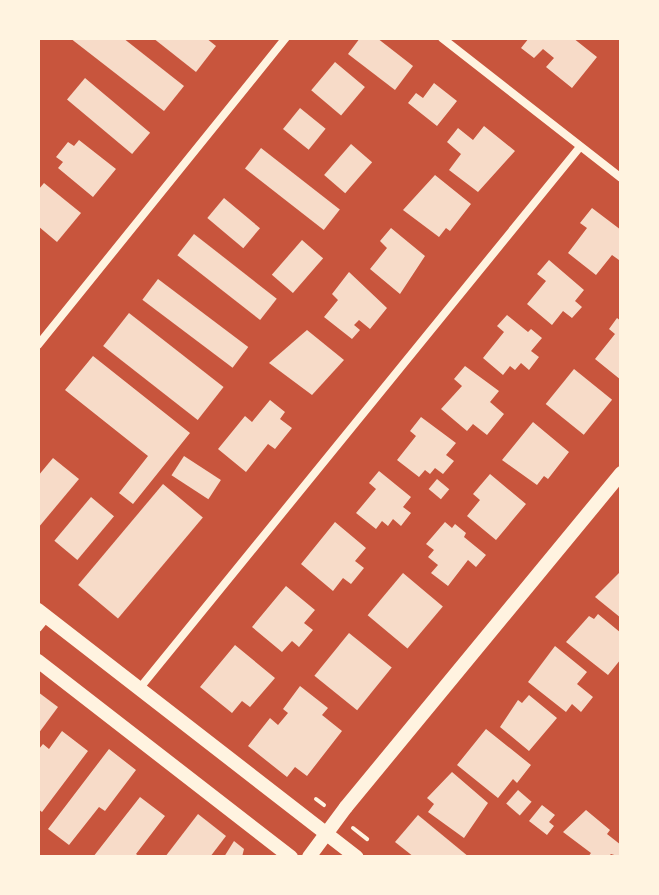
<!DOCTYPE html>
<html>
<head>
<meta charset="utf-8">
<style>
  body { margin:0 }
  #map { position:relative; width:659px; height:895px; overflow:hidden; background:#c8553d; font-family:Lora,serif }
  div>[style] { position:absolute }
  .building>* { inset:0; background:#f7dbc8; transform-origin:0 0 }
  .path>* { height:4px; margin:-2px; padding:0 2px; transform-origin:2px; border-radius:2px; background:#fff3e0 }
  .minor>* { height:8px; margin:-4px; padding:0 4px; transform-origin:4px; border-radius:4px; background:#fff3e0 }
  .tertiary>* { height:14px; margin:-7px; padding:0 7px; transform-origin:7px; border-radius:7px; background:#fff3e0 }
  .secondary>* { height:14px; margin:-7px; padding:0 7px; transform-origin:7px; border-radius:7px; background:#fff3e0 }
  span { translate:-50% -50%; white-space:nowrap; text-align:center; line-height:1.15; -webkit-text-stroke:7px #fff3e0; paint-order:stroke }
  .frame { position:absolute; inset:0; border:40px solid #fff3e0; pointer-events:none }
</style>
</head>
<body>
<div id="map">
  <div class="building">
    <div style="clip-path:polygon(70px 38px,123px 38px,184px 86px,164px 111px)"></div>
    <div style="clip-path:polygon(153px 38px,206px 38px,216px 46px,196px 72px)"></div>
    <div style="clip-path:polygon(360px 38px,377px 38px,413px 66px,395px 90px,348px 54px)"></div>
    <div style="clip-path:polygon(529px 38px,573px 38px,597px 57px,572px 88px,546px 67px,554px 58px,543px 49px,534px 58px,521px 48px)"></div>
    <div style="left:335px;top:62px;width:39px;height:37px;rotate:40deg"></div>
    <div style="left:85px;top:78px;width:85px;height:28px;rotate:40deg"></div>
    <div style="clip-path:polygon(434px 83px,457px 101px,437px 126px,408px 103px,416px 93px,423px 98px)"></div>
    <div style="left:300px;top:108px;width:33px;height:27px;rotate:39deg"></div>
    <div style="clip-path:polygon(484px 126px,515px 151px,478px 192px,449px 170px,461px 154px,447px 142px,458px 128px,473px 140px)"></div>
    <div style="clip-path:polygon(79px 140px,116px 169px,93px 197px,58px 168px,63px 162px,56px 157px,68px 142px,74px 146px)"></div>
    <div style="left:351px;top:144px;width:28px;height:41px;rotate:41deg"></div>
    <div style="left:261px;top:148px;width:100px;height:26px;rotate:38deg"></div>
    <div style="clip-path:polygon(435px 175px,471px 204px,450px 231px,446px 228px,439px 237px,403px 210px)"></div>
    <div style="clip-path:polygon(44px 183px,81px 213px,57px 242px,38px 226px,38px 190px)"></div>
    <div style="left:224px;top:198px;width:47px;height:26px;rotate:40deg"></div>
    <div style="clip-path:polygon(592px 208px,621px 230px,621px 256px,619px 260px,612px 255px,596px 275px,568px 253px,587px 228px,580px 223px)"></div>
    <div style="clip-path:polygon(391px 228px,425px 256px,400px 294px,370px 269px,387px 248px,380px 241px)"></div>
    <div style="left:194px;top:234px;width:105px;height:27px;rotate:38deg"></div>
    <div style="left:302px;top:240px;width:28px;height:46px;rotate:41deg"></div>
    <div style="clip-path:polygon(549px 260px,584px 290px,575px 301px,582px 307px,572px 318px,563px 311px,552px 325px,527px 304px,546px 281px,537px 274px)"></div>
    <div style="clip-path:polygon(349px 272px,387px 308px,370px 329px,359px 320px,354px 325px,360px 330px,352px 339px,324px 317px,338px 300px,332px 294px)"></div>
    <div style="left:158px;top:279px;width:113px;height:26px;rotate:37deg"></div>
    <div style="left:129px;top:313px;width:120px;height:42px;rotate:38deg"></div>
    <div style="clip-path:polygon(507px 315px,528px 332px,531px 329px,542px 338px,531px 351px,539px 357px,529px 370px,521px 363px,515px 370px,510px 366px,503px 375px,483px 358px,504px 332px,497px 326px)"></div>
    <div style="clip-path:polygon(617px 318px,621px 321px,621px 380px,595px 359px,615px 334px,609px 329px)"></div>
    <div style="clip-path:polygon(307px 330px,344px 360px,312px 395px,269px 363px)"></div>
    <div style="clip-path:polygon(93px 356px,190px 433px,133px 504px,119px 493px,148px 456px,65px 390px)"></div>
    <div style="clip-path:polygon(465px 366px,499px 391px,490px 402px,504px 414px,487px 435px,473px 424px,467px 431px,441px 409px,462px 386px,454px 379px)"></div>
    <div style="left:574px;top:369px;width:49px;height:45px;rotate:39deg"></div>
    <div style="clip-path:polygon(270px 400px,285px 412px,280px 419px,292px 428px,275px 449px,268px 444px,246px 472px,218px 449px,245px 416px,252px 422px)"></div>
    <div style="clip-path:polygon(421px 417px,456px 443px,446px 455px,454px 461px,443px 474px,435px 468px,430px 474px,425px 470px,419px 477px,397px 460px,416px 436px,410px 431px)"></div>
    <div style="clip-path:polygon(533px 422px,569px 452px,548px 479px,544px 476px,537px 485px,502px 460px)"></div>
    <div style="left:184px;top:456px;width:44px;height:23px;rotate:33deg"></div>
    <div style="clip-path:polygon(53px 458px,79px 479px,38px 528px,38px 476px)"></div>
    <div style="clip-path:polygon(379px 471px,411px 497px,403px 507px,411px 513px,401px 526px,393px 519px,388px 526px,382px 521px,376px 529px,356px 513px,376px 489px,369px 483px)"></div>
    <div style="clip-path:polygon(490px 474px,526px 504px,496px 540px,467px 516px,480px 500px,473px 494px)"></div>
    <div style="left:437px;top:479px;width:16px;height:13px;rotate:40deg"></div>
    <div style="left:163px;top:484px;width:52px;height:132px;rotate:40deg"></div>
    <div style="left:91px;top:497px;width:30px;height:57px;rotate:40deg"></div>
    <div style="clip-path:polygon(335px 522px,366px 548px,355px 561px,364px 568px,351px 584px,343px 578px,333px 591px,301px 564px)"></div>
    <div style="clip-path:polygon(445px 522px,452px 528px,455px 524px,466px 533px,464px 537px,486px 555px,476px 567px,468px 560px,448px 586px,431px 573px,438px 565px,428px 557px,434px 550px,426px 544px)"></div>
    <div style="clip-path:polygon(621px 571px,621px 618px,595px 597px)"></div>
    <div style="left:403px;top:573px;width:52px;height:55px;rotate:40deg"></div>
    <div style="clip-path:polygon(286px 586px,315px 610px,304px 623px,313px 630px,299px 647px,292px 641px,282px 652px,252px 627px)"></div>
    <div style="clip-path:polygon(598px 614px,621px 633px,621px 659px,608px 675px,566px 642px,589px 616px,594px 619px)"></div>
    <div style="left:349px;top:633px;width:55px;height:55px;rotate:39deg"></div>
    <div style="clip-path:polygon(235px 645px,275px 678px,250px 707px,242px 701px,232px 713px,200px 687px)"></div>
    <div style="clip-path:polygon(555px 646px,587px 672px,577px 684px,593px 697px,581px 712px,572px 704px,566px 712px,528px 682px)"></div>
    <div style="clip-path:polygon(300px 686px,328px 708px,322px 715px,342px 731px,307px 776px,295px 767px,287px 777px,248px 746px,270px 718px,278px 725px,288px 713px,283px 709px)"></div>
    <div style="clip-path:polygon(38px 692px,58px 707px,38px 734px)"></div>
    <div style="clip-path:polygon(529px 695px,557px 718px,529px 751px,500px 727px,518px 700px,522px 703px)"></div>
    <div style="clip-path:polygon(486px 729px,531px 765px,517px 783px,513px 779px,498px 798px,457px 765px)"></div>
    <div style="clip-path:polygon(62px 731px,88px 751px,42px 812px,38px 809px,38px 750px,43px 744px,49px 749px)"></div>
    <div style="clip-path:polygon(109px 749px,136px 770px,105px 811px,99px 807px,69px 845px,48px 829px)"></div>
    <div style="clip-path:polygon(452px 772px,488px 803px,464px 838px,428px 812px,434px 804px,427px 798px)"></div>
    <div style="left:518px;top:790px;width:18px;height:18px;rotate:41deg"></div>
    <div style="clip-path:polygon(140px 797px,165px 816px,136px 854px,140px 857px,93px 857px)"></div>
    <div style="clip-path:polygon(542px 805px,555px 815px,549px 822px,554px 826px,547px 835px,529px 821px)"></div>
    <div style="clip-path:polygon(586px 810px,610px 830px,607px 834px,621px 845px,621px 857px,611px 854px,608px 857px,588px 857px,591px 853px,563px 832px)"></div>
    <div style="clip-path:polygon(198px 814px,226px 836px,210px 857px,165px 857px)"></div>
    <div style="clip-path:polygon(418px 815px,469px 857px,414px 857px,395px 842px)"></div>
    <div style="clip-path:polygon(234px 841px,244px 849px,242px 857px,224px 857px)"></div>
  </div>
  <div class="path">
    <div style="left:316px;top:799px;width:10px;rotate:37deg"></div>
    <div style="left:353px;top:828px;width:18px;rotate:38deg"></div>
  </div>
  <div class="minor">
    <div style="left:442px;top:38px;width:227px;rotate:38deg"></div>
    <div style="left:38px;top:345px;width:395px;rotate:-51.1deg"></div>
    <div style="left:38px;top:628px;width:14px;rotate:-51deg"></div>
    <div style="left:139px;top:689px;width:699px;rotate:-50.87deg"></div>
  </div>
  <div class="tertiary">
    <div style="left:309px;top:857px;width:62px;rotate:-53.5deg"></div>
    <div style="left:346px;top:807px;width:433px;rotate:-50.5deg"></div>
  </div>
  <div class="secondary">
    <div style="left:38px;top:610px;width:403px;rotate:37.8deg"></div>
    <div style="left:38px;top:661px;width:320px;rotate:37.8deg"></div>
  </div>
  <div class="frame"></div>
</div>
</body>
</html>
